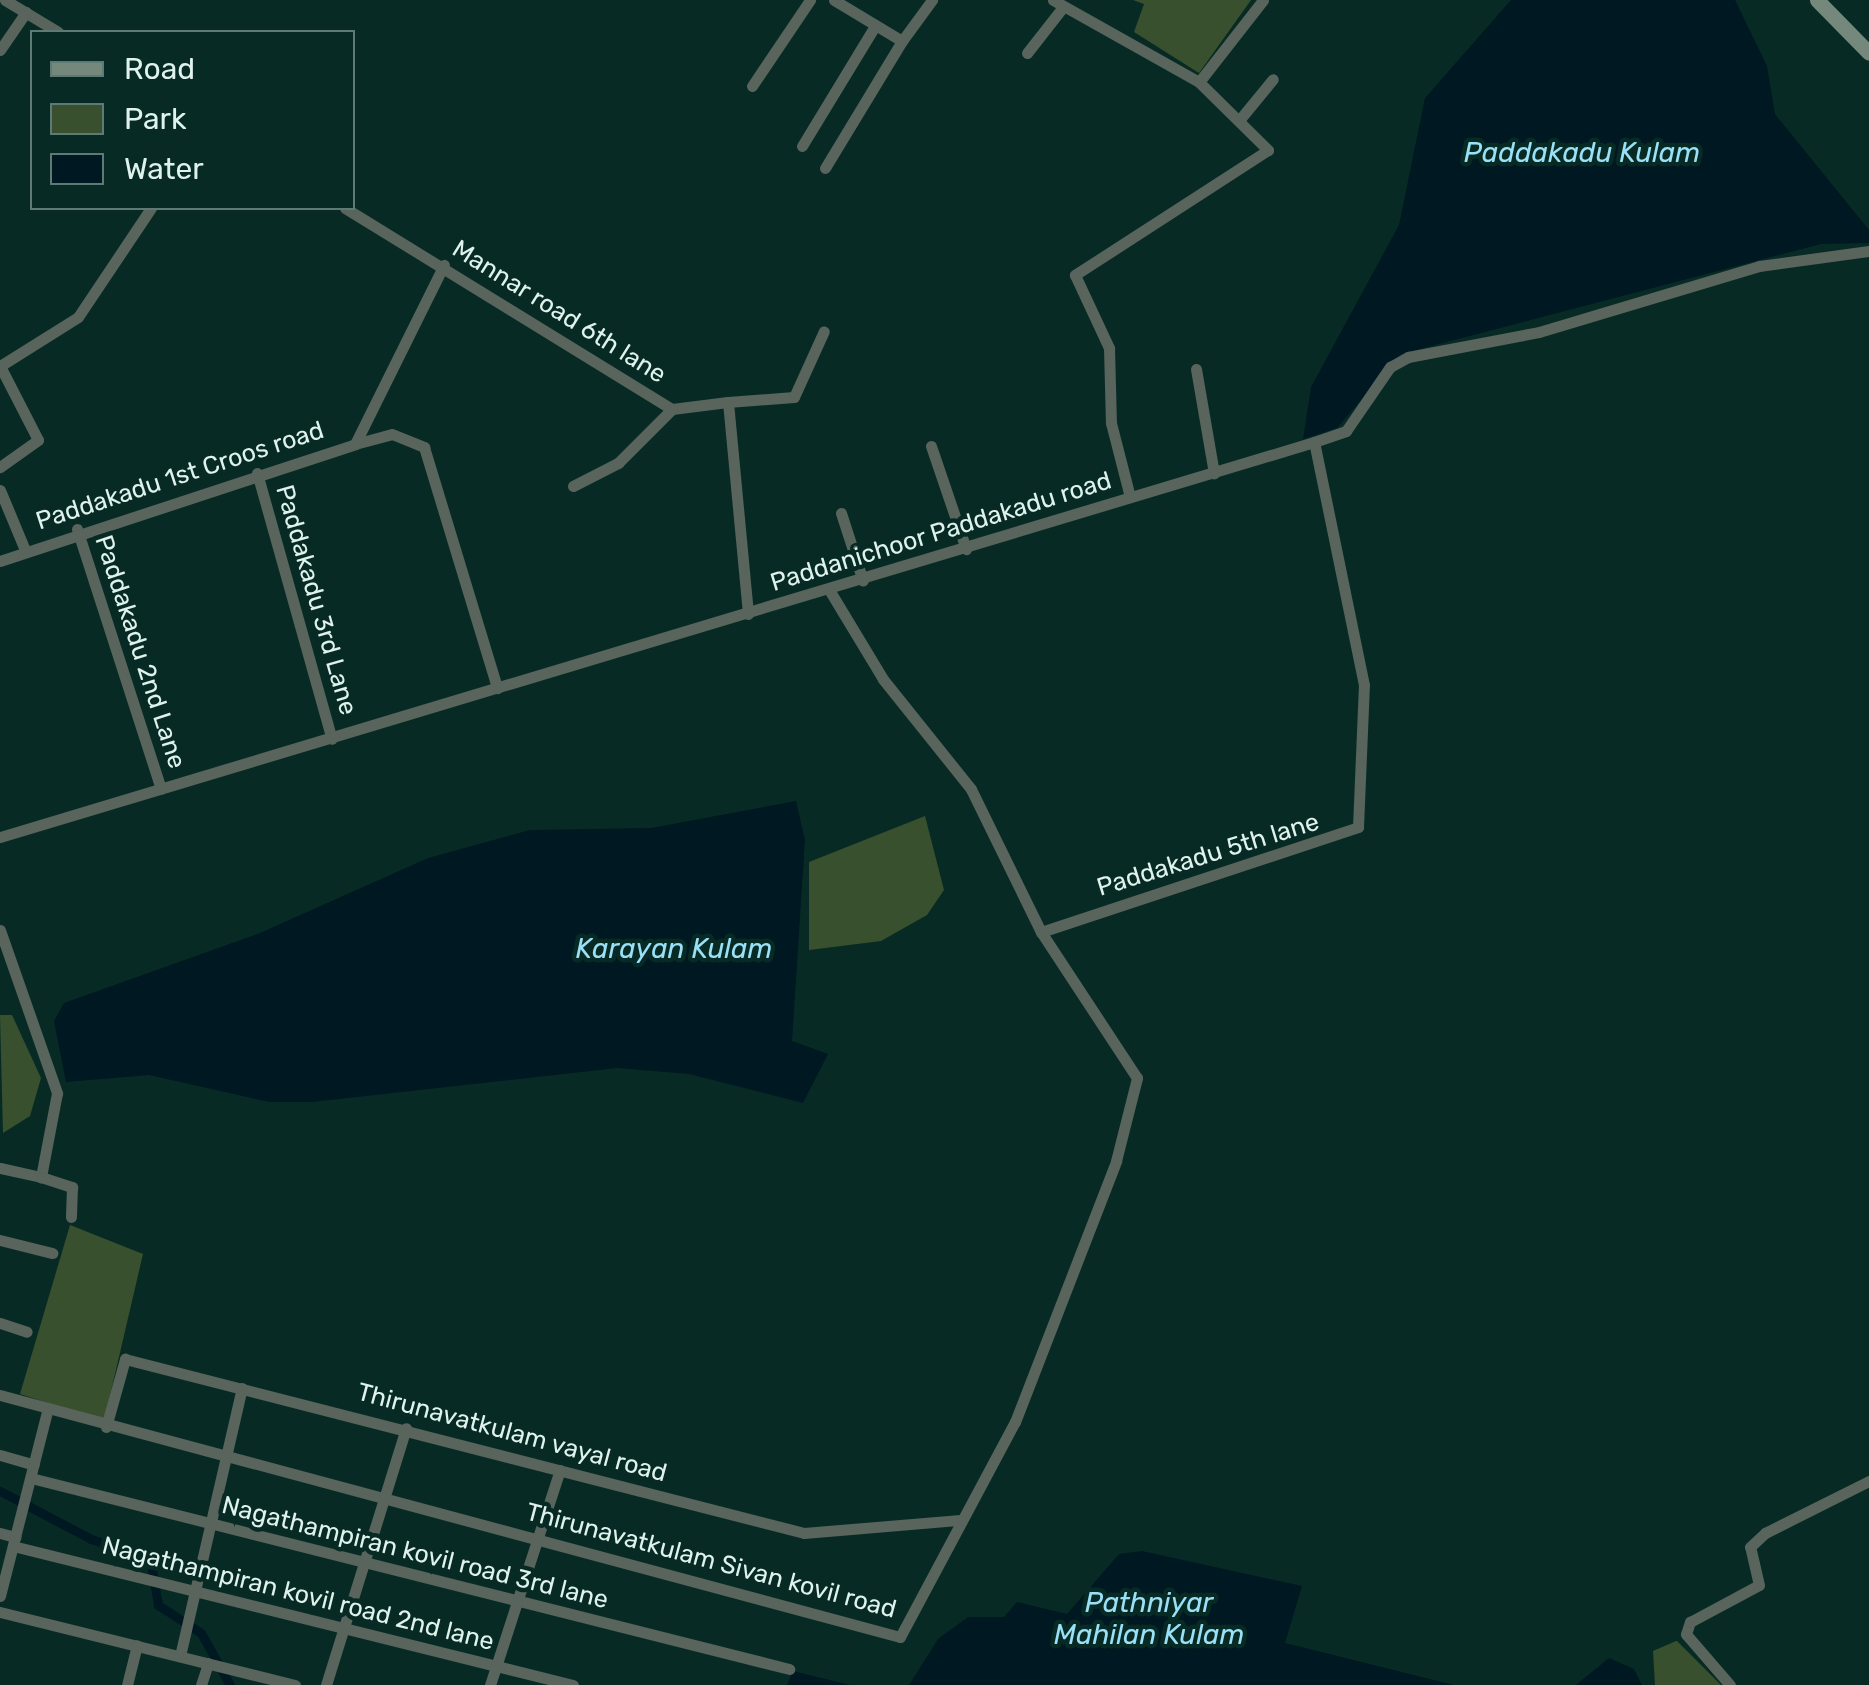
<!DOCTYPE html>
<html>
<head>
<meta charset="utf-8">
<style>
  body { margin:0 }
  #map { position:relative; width:1869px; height:1685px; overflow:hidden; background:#072b24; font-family:Rubik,sans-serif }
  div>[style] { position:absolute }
  .green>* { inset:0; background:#39502e }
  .water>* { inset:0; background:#001821 }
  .canal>* { height:9px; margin:-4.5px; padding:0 4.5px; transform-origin:4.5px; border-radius:4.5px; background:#001821 }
  .street>* { height:11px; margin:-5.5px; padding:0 5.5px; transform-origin:5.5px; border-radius:5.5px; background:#58645c }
  .secondary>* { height:15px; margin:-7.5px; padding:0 7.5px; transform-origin:7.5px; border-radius:7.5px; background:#75887c }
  span { translate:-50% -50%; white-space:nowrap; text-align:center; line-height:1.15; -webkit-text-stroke:9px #072b24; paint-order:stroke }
  .street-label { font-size:25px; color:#dff2ed }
  .water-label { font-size:28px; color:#9ae0f7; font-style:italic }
  .legend { position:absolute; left:30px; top:30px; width:325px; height:180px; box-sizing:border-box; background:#072b24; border:2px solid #5d7b74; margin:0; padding:12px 18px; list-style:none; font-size:30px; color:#dff2ed }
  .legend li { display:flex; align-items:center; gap:20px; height:50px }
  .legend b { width:50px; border:2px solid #5d7b74 }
</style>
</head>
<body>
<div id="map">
  <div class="green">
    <div style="clip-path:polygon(1133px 0,1251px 0,1199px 73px,1134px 32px,1144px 4px)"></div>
    <div style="clip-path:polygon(925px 816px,944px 890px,927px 915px,881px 941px,809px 950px,809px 862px)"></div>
    <div style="clip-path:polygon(0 1015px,12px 1015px,41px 1078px,30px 1116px,3px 1133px)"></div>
    <div style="clip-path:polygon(70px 1225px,143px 1254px,104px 1421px,20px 1394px)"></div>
    <div style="clip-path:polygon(1676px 1641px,1677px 1641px,1721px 1685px,1655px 1685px,1653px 1651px)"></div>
  </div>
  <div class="water">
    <div style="clip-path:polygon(1511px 0,1735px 0,1767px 66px,1775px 114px,1869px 230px,1869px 243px,1821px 244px,1401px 354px,1337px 428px,1303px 439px,1311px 387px,1399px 225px,1425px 98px)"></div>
    <div style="clip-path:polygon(796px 801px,805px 840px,792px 1041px,828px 1054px,803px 1103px,689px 1074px,617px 1068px,312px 1102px,269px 1102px,149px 1075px,66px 1082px,54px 1021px,64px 1003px,260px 933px,428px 858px,530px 830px,651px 828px)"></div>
    <div style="clip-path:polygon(1142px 1551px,1302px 1586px,1285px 1643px,1454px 1685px,909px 1685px,938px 1639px,968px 1617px,1004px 1617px,1017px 1602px,1067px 1614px,1119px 1554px)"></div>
    <div style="clip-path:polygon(1609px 1658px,1634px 1669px,1642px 1685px,1576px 1685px)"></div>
    <div style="clip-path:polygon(793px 1671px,850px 1685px,787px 1685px)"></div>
  </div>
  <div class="canal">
    <div style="left:0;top:1491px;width:103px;rotate:27.8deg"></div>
    <div style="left:91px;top:1539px;width:62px;rotate:17.9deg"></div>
    <div style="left:150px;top:1558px;width:48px;rotate:80.3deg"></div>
    <div style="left:158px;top:1605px;width:51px;rotate:33.1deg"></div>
    <div style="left:201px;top:1633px;width:60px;rotate:60.9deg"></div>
  </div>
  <div class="street">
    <div style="left:5px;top:0;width:62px;rotate:31.1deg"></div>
    <div style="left:834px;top:0;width:79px;rotate:31.1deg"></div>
    <div style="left:902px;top:41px;width:51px;rotate:-53.8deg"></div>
    <div style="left:1053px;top:0;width:167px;rotate:29.3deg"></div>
    <div style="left:1199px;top:82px;width:97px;rotate:44.6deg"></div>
    <div style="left:1268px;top:150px;width:230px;rotate:147.1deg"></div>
    <div style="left:1075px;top:275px;width:81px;rotate:65deg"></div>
    <div style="left:1109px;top:348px;width:75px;rotate:88.5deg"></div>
    <div style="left:1111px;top:423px;width:76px;rotate:75.6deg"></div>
    <div style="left:0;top:50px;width:46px;rotate:-55.6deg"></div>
    <div style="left:1027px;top:53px;width:58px;rotate:-52deg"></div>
    <div style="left:1199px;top:82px;width:104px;rotate:-52deg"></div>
    <div style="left:752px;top:86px;width:104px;rotate:-56deg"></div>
    <div style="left:1241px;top:118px;width:50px;rotate:-50.6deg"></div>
    <div style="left:802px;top:146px;width:140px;rotate:-58.7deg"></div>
    <div style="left:825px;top:168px;width:149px;rotate:-58.8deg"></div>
    <div style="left:345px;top:208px;width:384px;rotate:31.6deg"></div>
    <div style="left:672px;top:409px;width:56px;rotate:-7.1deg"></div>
    <div style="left:728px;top:402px;width:213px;rotate:84.6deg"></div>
    <div style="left:0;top:366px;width:92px;rotate:-32.1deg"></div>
    <div style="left:78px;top:317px;width:131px;rotate:-56.2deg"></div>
    <div style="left:0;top:366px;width:83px;rotate:62.8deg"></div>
    <div style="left:38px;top:440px;width:47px;rotate:144.6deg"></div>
    <div style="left:1196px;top:369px;width:106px;rotate:80.2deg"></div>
    <div style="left:728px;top:402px;width:66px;rotate:-4.3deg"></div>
    <div style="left:794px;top:397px;width:72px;rotate:-65.6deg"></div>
    <div style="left:355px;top:444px;width:38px;rotate:-15deg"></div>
    <div style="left:392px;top:434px;width:35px;rotate:22deg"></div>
    <div style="left:424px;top:447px;width:252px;rotate:73.1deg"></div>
    <div style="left:931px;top:446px;width:109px;rotate:71.2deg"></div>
    <div style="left:257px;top:473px;width:276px;rotate:74.3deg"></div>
    <div style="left:573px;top:486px;width:51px;rotate:-27.1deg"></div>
    <div style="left:618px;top:463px;width:76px;rotate:-45deg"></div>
    <div style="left:0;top:490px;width:65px;rotate:67.4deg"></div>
    <div style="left:841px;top:513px;width:71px;rotate:72.1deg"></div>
    <div style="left:77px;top:529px;width:273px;rotate:72.1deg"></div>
    <div style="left:0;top:561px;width:374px;rotate:-18.2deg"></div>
    <div style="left:355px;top:444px;width:200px;rotate:-63.6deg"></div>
    <div style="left:0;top:837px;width:1372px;rotate:-16.73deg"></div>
    <div style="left:1314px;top:442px;width:34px;rotate:-19deg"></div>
    <div style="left:1346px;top:431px;width:78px;rotate:-55.5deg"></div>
    <div style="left:1390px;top:367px;width:21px;rotate:-29deg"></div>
    <div style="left:1408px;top:357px;width:133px;rotate:-10.8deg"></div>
    <div style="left:1539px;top:332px;width:230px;rotate:-16.7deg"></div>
    <div style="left:1759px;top:266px;width:111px;rotate:-7.8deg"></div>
    <div style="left:0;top:930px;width:173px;rotate:70.7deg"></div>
    <div style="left:57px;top:1093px;width:86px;rotate:100.8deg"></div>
    <div style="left:41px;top:1177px;width:42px;rotate:-167.6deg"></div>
    <div style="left:1041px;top:932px;width:334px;rotate:-18.3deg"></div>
    <div style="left:1358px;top:827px;width:142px;rotate:-87.6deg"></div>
    <div style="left:1364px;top:685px;width:248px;rotate:-101.6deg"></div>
    <div style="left:41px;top:1177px;width:33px;rotate:18deg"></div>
    <div style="left:72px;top:1187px;width:30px;rotate:92deg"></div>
    <div style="left:0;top:1240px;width:54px;rotate:14deg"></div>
    <div style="left:0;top:1323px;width:28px;rotate:18deg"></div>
    <div style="left:0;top:1395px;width:932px;rotate:15.05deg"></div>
    <div style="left:900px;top:1637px;width:244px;rotate:-61.9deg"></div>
    <div style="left:1015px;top:1422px;width:280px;rotate:-68.8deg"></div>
    <div style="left:1116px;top:1161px;width:86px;rotate:-75.8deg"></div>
    <div style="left:1137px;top:1078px;width:175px;rotate:-123.3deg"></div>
    <div style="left:1041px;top:932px;width:159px;rotate:-116.1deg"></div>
    <div style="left:971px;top:789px;width:141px;rotate:-128.7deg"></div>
    <div style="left:883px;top:679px;width:103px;rotate:-121.1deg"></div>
    <div style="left:106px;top:1427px;width:71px;rotate:-74.4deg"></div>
    <div style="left:125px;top:1359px;width:701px;rotate:14.37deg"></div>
    <div style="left:804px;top:1533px;width:157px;rotate:-4.8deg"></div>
    <div style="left:0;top:1455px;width:35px;rotate:16deg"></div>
    <div style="left:31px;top:1478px;width:782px;rotate:14.14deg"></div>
    <div style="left:0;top:1533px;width:16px;rotate:15deg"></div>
    <div style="left:13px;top:1546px;width:577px;rotate:13.94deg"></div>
    <div style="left:0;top:1596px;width:190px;rotate:-75.7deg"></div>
    <div style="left:0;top:1612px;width:304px;rotate:13.9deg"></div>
    <div style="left:180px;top:1656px;width:275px;rotate:-77deg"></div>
    <div style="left:127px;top:1685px;width:41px;rotate:-76deg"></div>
    <div style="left:201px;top:1685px;width:23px;rotate:-72deg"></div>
    <div style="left:326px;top:1685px;width:269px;rotate:-72.7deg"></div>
    <div style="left:490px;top:1685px;width:226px;rotate:-72deg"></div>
    <div style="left:1730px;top:1685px;width:67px;rotate:-130.8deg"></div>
    <div style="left:1686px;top:1634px;width:13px;rotate:-72deg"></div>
    <div style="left:1690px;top:1622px;width:78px;rotate:-28.2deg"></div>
    <div style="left:1759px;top:1585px;width:39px;rotate:-103deg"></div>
    <div style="left:1750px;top:1547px;width:21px;rotate:-43deg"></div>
    <div style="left:1765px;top:1533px;width:116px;rotate:-26.6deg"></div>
  </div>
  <div class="secondary">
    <div style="left:1817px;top:0;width:74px;rotate:45.5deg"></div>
  </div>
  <div class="street-label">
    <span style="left:559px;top:312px;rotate:32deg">Mannar road 6th lane</span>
    <span style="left:180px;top:476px;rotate:-18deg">Paddakadu 1st Croos road</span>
    <span style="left:941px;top:532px;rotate:-17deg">Paddanichoor Paddakadu road</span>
    <span style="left:316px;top:600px;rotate:74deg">Paddakadu 3rd Lane</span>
    <span style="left:140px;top:652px;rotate:72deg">Paddakadu 2nd Lane</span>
    <span style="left:1208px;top:855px;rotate:-17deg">Paddakadu 5th lane</span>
    <span style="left:512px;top:1433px;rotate:15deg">Thirunavatkulam vayal road</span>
    <span style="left:415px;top:1553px;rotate:14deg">Nagathampiran kovil road 3rd lane</span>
    <span style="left:711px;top:1561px;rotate:15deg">Thirunavatkulam Sivan kovil road</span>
    <span style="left:298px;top:1594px;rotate:14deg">Nagathampiran kovil road 2nd lane</span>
  </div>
  <div class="water-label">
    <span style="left:1582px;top:153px">Paddakadu Kulam</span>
    <span style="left:674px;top:949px">Karayan Kulam</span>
    <span style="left:1149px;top:1619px">Pathniyar<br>Mahilan Kulam</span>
  </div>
  <ul class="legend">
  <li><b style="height:12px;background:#75887c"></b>Road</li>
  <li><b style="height:28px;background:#39502e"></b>Park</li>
  <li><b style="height:28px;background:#001821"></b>Water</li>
  </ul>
</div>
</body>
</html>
